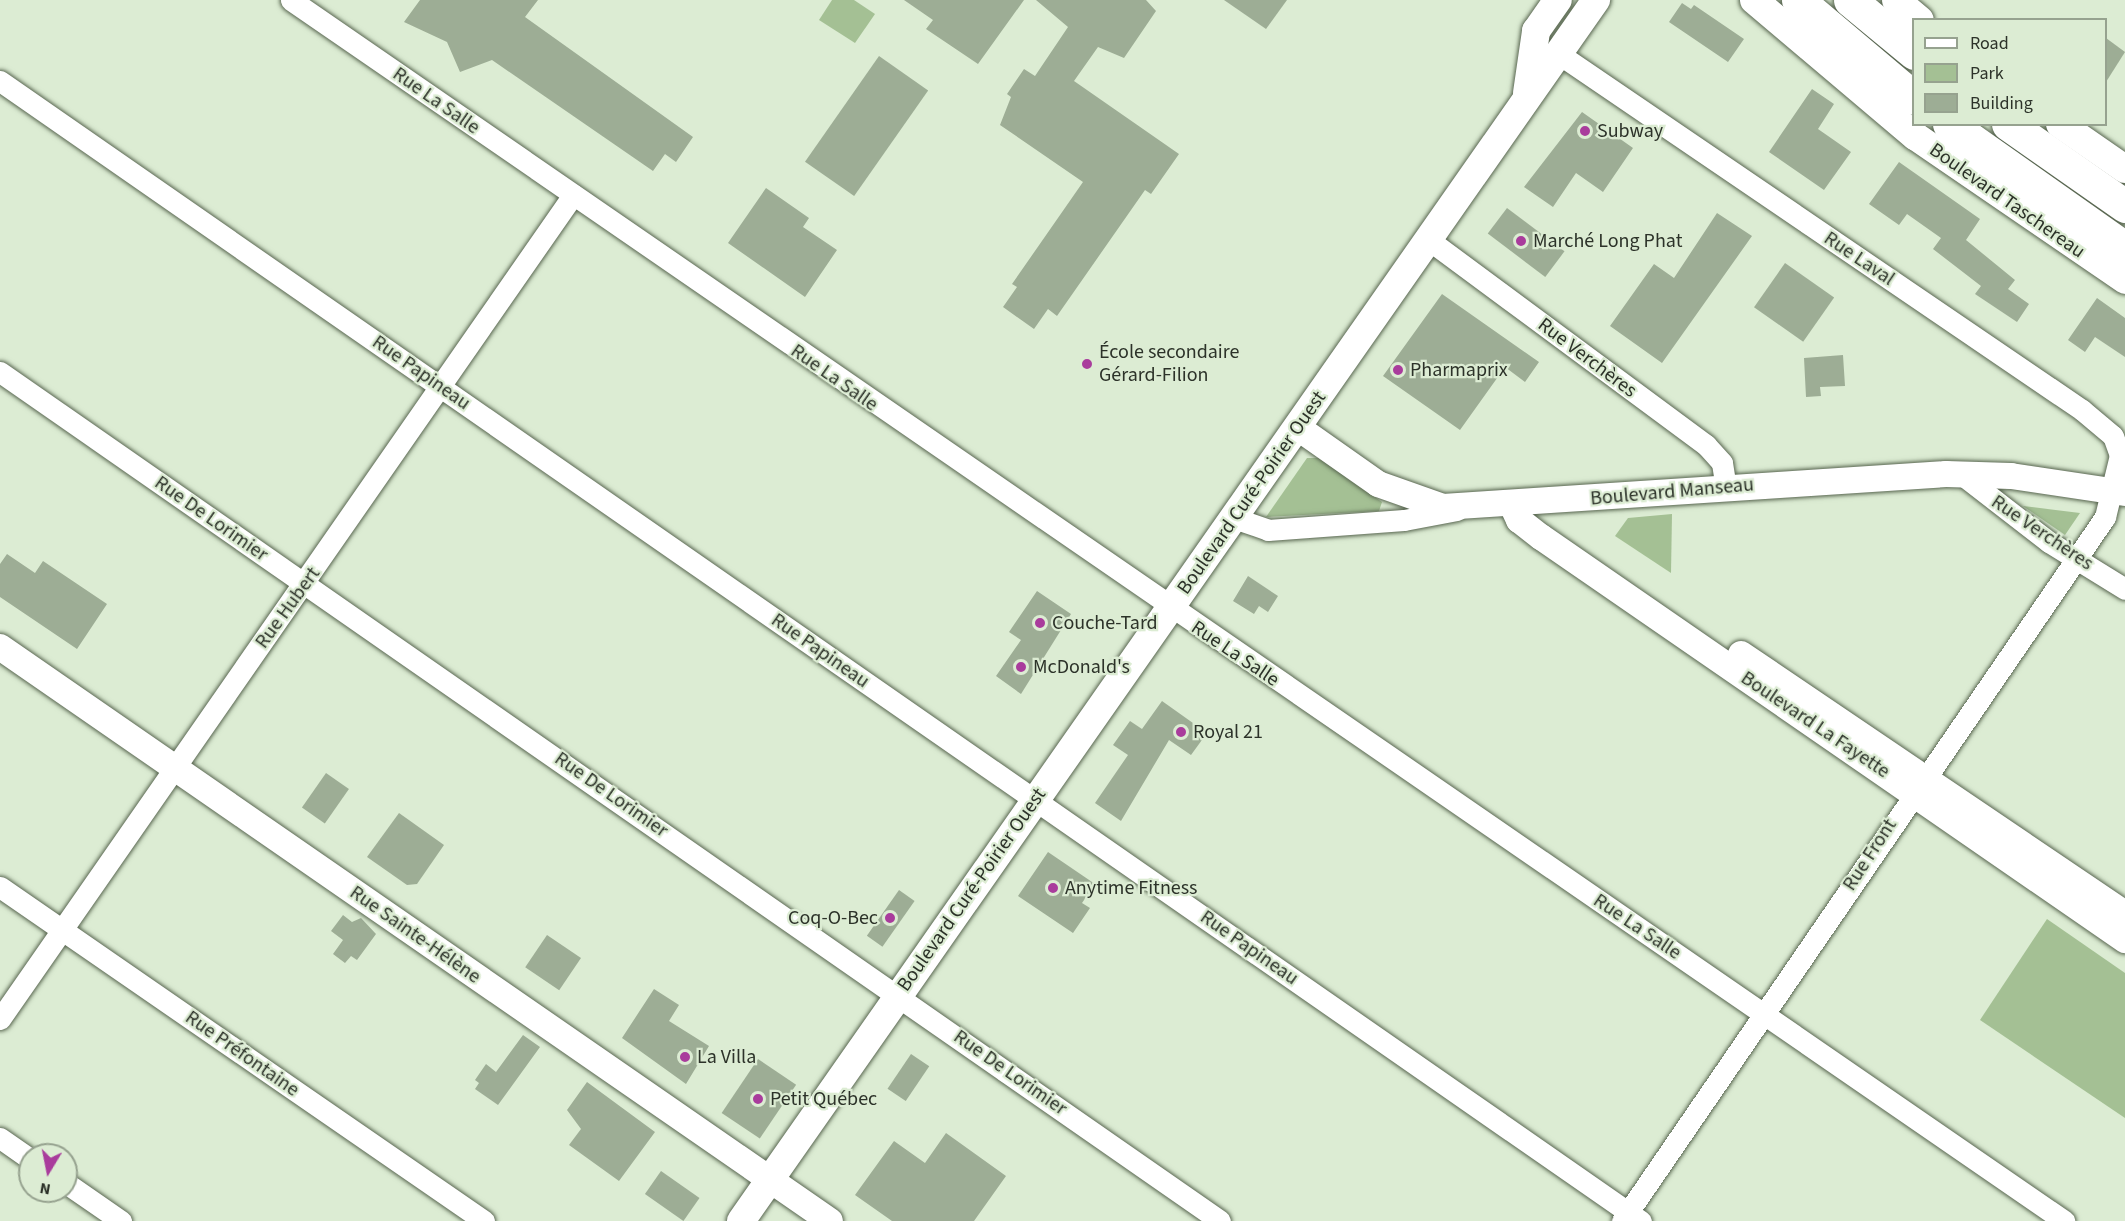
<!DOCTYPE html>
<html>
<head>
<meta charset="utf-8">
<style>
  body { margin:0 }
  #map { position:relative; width:2125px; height:1221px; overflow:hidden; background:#dcecd3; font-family:"Source Sans 3",sans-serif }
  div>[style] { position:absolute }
  .green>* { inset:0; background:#a4c094 }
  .building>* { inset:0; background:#9dad95; transform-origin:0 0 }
  .roads { filter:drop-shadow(0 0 2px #586650) drop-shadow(0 0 2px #586650) }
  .minor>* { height:21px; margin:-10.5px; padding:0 10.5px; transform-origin:10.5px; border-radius:10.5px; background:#fff }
  .tertiary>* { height:26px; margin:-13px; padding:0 13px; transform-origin:13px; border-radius:13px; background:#fff }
  .secondary>* { height:28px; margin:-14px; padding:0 14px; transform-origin:14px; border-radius:14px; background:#fff }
  .trunk>* { height:33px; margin:-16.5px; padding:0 16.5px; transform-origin:16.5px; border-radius:16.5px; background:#fff }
  .dots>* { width:16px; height:16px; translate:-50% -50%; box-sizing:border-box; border:3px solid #dcecd3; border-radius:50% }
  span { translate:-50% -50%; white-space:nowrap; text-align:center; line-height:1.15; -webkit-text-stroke:4.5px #dcecd3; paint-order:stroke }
  .street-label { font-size:20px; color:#2c3229 }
  .poi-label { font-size:20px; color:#2c3229 }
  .left { translate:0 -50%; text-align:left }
  .right { translate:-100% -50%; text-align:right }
  .legend { position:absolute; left:1912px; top:18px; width:195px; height:108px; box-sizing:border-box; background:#dcecd3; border:2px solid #96a28f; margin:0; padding:8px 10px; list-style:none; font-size:18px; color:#2c3229 }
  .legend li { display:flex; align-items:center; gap:12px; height:30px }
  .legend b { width:30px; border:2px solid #96a28f }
  .north { position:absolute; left:18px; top:1143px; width:60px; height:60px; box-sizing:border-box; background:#dcecd3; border:2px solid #96a28f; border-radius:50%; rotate:190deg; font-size:16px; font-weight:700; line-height:24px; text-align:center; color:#2c3229 }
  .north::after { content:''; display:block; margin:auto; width:21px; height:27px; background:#a93c9c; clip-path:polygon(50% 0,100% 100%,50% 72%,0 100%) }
</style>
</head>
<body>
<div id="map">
  <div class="green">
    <div style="clip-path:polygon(832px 0,854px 0,875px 14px,855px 43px,819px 20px)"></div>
    <div style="clip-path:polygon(1307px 458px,1319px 458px,1382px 502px,1379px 511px,1266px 517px)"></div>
    <div style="clip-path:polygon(2023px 506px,2080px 513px,2065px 535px)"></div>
    <div style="clip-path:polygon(1672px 514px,1671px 573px,1615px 536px,1628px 518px)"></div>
    <div style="clip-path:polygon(2047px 919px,2125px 973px,2125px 1118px,1980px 1020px)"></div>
  </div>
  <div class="building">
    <div style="clip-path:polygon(420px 0,538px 0,525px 17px,693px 137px,676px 162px,665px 154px,653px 171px,492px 60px,460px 72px,447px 42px,404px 22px)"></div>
    <div style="clip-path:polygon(904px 0,1024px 0,978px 64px,926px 29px,933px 20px)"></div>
    <div style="clip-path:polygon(1036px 0,1146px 0,1156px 11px,1124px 58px,1098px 47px,1074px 81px,1179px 154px,1151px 194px,1145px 190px,1057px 316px,1048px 309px,1034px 329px,1003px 307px,1017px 287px,1012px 284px,1083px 182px,1000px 125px,1011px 97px,1007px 94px,1024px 69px,1035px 76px,1068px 27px)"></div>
    <div style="clip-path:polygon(1224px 0,1287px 0,1266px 29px)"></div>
    <div style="clip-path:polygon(1682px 3px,1691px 9px,1694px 5px,1744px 39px,1728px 62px,1669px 22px)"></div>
    <div style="clip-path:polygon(2106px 38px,2125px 52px,2106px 82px)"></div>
    <div style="left:879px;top:56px;width:60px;height:129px;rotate:35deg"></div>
    <div style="clip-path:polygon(1812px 89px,1834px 104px,1818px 129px,1851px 152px,1824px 190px,1769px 152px)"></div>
    <div style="clip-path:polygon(1582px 112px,1633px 148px,1603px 192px,1576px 173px,1553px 207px,1524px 187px)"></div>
    <div style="clip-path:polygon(1899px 162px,1980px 219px,1966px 240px,2015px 280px,2008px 289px,2029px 304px,2017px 322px,1975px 294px,1981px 286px,1933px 249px,1941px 238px,1907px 214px,1899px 225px,1869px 204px)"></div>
    <div style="clip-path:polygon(766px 188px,809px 218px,803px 227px,837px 250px,805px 297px,728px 243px)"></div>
    <div style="left:1507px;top:208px;width:72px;height:32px;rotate:37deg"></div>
    <div style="clip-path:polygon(1717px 213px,1752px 236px,1662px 363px,1610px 326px,1654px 264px,1674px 278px)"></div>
    <div style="left:1785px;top:263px;width:60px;height:54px;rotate:35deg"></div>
    <div style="clip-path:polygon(1442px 294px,1539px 362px,1525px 382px,1505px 367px,1460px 430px,1383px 376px)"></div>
    <div style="clip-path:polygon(2097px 298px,2125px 318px,2125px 357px,2095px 337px,2085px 352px,2068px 340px)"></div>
    <div style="clip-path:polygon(1843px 355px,1845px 386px,1820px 387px,1821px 396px,1806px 397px,1804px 358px)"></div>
    <div style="clip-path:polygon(7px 554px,35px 573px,43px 561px,107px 604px,77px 649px,0 597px,0 564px)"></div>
    <div style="clip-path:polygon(1248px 576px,1278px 596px,1268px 612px,1259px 606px,1254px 614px,1233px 601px)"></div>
    <div style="clip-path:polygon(1037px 591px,1071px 614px,1021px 694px,996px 676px,1021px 640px,1009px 632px)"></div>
    <div style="clip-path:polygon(1162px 701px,1207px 733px,1191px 755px,1169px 740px,1121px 821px,1095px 803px,1128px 755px,1113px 745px,1130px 721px,1142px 729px)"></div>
    <div style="left:326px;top:773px;width:28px;height:42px;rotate:35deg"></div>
    <div style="clip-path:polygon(399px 813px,444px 845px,417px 884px,407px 885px,367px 857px)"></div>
    <div style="clip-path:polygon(1048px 852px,1095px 884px,1082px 903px,1090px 908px,1073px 933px,1018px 896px)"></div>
    <div style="left:899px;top:890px;width:19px;height:56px;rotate:35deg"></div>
    <div style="clip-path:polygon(343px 915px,352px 922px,361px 918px,376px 934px,357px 960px,351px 956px,345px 963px,333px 954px,343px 940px,331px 931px)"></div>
    <div style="left:547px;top:935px;width:41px;height:39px;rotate:34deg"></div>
    <div style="clip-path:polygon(654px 989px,679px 1005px,669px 1021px,709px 1046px,686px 1084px,622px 1038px)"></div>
    <div style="clip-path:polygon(523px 1035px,540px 1047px,498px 1105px,475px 1089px,479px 1083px,475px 1080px,486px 1064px,496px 1072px)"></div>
    <div style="left:911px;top:1054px;width:22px;height:42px;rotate:34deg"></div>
    <div style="left:758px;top:1059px;width:46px;height:65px;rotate:34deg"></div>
    <div style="clip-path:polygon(587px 1082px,655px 1132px,619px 1181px,569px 1145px,581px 1129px,567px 1110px)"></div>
    <div style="clip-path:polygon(946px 1133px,1006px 1176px,974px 1221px,892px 1221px,855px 1195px,894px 1141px,925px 1163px)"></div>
    <div style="left:661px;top:1171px;width:47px;height:28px;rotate:35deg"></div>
  </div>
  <div class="roads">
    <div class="minor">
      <div style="left:291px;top:0;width:2153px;rotate:34.55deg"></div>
      <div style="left:1559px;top:54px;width:633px;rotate:34.24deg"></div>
      <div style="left:2082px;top:410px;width:40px;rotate:40deg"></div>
      <div style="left:2113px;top:436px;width:20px;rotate:70deg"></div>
      <div style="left:2120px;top:455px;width:64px;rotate:103.6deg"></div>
      <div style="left:2105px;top:517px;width:854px;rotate:124.45deg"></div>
      <div style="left:0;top:81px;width:1998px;rotate:34.79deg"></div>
      <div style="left:1429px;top:240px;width:345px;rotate:36.5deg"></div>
      <div style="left:1706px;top:445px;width:24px;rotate:48deg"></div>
      <div style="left:1722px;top:463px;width:25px;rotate:81deg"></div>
      <div style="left:0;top:372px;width:1486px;rotate:34.83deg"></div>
      <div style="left:1961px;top:474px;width:111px;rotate:37.7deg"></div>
      <div style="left:2049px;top:542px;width:89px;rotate:31.7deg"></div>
      <div style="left:1234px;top:518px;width:36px;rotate:19deg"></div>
      <div style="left:1268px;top:530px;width:136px;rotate:-4.2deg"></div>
      <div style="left:1404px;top:520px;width:54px;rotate:-10.7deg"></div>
      <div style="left:0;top:887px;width:588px;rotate:34.61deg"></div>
      <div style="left:0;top:1019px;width:1004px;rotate:-55.19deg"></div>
      <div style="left:0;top:1138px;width:37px;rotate:35deg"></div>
      <div style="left:66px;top:1183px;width:67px;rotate:34.6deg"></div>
    </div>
    <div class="tertiary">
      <div style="left:1297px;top:427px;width:99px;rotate:35.1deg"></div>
      <div style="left:1378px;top:484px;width:69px;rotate:19.5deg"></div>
      <div style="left:1443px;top:507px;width:504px;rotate:-3.75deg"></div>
      <div style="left:1946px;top:474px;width:65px;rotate:1.8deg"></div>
      <div style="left:2011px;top:476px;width:115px;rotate:8.5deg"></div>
      <div style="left:1512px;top:505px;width:17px;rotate:65deg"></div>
      <div style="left:1519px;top:520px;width:28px;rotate:38deg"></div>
      <div style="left:1541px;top:537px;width:710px;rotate:34.61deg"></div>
      <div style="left:0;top:647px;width:1009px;rotate:34.67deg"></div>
      <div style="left:1741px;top:654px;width:464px;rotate:34.1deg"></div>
    </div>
    <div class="secondary">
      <div style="left:1754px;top:0;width:211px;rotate:40.2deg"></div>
      <div style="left:1915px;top:136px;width:255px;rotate:34.4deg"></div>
      <div style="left:1896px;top:0;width:31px;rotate:40deg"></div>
      <div style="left:1527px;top:93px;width:63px;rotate:-81.7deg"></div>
      <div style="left:1536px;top:31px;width:38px;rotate:-55deg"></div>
      <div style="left:2060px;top:124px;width:79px;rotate:34.7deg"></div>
      <div style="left:741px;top:1221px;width:1491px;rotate:-55deg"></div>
    </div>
    <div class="trunk">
      <div style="left:1798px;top:0;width:152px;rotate:40.2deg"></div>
      <div style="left:1850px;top:0;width:83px;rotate:39.6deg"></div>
      <div style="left:1949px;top:124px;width:215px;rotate:35.2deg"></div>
      <div style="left:2008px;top:124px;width:143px;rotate:35deg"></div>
    </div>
  </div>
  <div class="dots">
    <div style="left:1585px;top:131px;background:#a93c9c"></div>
    <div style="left:1521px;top:241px;background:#a93c9c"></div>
    <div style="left:1087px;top:364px;background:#a93c9c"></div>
    <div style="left:1398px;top:370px;background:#a93c9c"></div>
    <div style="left:1040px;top:623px;background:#a93c9c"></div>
    <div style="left:1021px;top:667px;background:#a93c9c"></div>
    <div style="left:1181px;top:732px;background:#a93c9c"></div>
    <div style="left:1053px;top:888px;background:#a93c9c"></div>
    <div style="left:890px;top:918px;background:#a93c9c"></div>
    <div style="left:685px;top:1057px;background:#a93c9c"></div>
    <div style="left:758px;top:1099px;background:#a93c9c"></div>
  </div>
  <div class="street-label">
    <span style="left:436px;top:101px;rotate:35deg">Rue La Salle</span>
    <span style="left:2007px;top:201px;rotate:35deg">Boulevard Taschereau</span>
    <span style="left:1859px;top:259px;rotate:34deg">Rue Laval</span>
    <span style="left:1587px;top:358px;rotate:37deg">Rue Verchères</span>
    <span style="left:421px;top:373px;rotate:35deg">Rue Papineau</span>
    <span style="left:834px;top:378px;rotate:35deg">Rue La Salle</span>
    <span style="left:1672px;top:492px;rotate:-5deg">Boulevard Manseau</span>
    <span style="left:1252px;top:493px;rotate:-55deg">Boulevard Curé-Poirier Ouest</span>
    <span style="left:211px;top:519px;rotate:35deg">Rue De Lorimier</span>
    <span style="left:2042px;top:533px;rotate:34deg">Rue Verchères</span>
    <span style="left:288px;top:608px;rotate:-54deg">Rue Hubert</span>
    <span style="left:820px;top:651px;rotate:35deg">Rue Papineau</span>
    <span style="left:1235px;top:654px;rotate:34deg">Rue La Salle</span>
    <span style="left:1815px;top:725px;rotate:34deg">Boulevard La Fayette</span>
    <span style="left:611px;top:795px;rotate:35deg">Rue De Lorimier</span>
    <span style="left:1870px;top:855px;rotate:-57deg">Rue Front</span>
    <span style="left:972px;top:890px;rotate:-55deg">Boulevard Curé-Poirier Ouest</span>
    <span style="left:1637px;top:927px;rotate:34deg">Rue La Salle</span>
    <span style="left:415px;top:935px;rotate:35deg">Rue Sainte-Hélène</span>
    <span style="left:1249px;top:948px;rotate:35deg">Rue Papineau</span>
    <span style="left:242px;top:1054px;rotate:35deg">Rue Préfontaine</span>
    <span style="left:1010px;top:1073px;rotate:35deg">Rue De Lorimier</span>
  </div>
  <div class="poi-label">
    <span class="left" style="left:1597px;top:131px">Subway</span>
    <span class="left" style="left:1533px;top:241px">Marché Long Phat</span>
    <span class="left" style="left:1099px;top:364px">École secondaire<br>Gérard-Filion</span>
    <span class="left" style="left:1410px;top:370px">Pharmaprix</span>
    <span class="left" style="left:1052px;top:623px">Couche-Tard</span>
    <span class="left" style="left:1033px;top:667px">McDonald's</span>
    <span class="left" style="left:1193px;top:732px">Royal 21</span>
    <span class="left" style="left:1065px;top:888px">Anytime Fitness</span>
    <span class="right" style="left:878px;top:918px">Coq-O-Bec</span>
    <span class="left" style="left:697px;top:1057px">La Villa</span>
    <span class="left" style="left:770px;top:1099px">Petit Québec</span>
  </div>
  <ul class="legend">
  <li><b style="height:8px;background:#fff"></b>Road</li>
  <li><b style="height:16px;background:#a4c094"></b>Park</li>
  <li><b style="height:16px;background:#9dad95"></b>Building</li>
  </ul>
  <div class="north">N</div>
</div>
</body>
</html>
